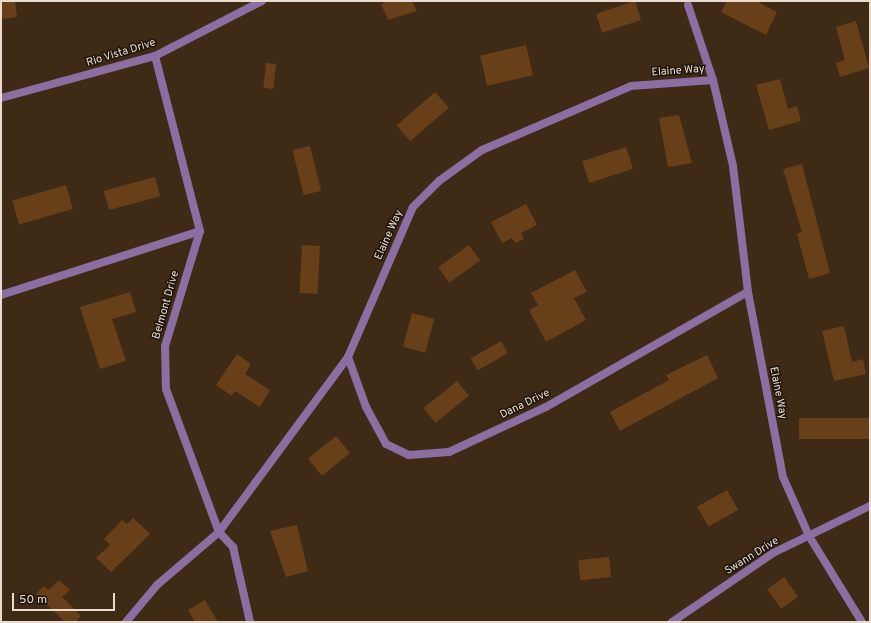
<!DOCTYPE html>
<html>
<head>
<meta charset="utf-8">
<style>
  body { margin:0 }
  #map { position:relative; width:871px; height:623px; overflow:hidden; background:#3f2a16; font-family:Overpass,sans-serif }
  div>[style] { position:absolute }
  .building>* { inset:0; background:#674019; transform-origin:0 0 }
  .minor>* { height:8px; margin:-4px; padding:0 4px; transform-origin:4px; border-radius:4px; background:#8b6ea2 }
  span { translate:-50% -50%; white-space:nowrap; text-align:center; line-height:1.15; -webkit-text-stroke:3px #1e150c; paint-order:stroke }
  .street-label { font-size:11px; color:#e9dbcf }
  .frame { position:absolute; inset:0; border:2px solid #e9dbcf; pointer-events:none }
  .scale { position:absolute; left:12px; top:593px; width:103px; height:18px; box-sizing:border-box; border:2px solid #e9dbcf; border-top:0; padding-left:5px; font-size:12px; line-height:14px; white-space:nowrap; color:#e9dbcf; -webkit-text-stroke:3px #1e150c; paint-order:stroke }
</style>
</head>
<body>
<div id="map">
  <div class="building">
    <div style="clip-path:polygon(1px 1px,15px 1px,17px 17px,1px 19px)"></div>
    <div style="clip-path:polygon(389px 1px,412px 1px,417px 11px,388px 20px,381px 4px)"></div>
    <div style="left:635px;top:1px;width:20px;height:41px;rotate:72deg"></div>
    <div style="clip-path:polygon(727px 1px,756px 1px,777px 12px,766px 35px,721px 12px)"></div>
    <div style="clip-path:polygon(856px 21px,869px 68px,840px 77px,836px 63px,845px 60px,836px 27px)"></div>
    <div style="left:526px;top:45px;width:31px;height:47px;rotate:77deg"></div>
    <div style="left:266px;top:63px;width:10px;height:25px;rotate:6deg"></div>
    <div style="clip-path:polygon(780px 79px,788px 109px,797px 106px,801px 121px,769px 130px,756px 85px)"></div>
    <div style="left:435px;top:92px;width:21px;height:51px;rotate:49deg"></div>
    <div style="clip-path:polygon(679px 115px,692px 163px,668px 167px,659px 118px)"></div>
    <div style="left:310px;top:146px;width:46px;height:18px;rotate:76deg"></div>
    <div style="left:626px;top:147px;width:23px;height:46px;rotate:72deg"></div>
    <div style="clip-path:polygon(802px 164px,830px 273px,809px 279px,797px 234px,802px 232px,783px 169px)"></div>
    <div style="left:155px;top:177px;width:20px;height:53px;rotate:75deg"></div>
    <div style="left:66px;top:185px;width:25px;height:56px;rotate:74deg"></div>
    <div style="clip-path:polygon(526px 204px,537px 225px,521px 233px,524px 239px,515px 243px,512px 238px,502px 243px,491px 222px)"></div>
    <div style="left:302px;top:245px;width:18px;height:48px;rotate:3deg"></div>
    <div style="left:469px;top:245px;width:19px;height:38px;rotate:54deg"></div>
    <div style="clip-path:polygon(575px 270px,587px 292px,574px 298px,586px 320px,546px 342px,529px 310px,538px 305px,531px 293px)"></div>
    <div style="clip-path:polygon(130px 292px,136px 312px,112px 319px,126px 361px,100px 369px,80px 307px)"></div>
    <div style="left:412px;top:313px;width:23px;height:35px;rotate:15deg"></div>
    <div style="clip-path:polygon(844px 326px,852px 362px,863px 359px,866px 374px,834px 381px,822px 331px)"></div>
    <div style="left:501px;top:341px;width:14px;height:35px;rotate:60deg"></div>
    <div style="clip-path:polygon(237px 354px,251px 364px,245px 374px,270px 390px,260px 407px,235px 391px,232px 396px,216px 385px)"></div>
    <div style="clip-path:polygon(707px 355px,718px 378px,620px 431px,610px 412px,669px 380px,666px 375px)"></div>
    <div style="left:457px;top:381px;width:19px;height:43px;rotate:51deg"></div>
    <div style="left:870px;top:418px;width:21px;height:71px;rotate:90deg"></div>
    <div style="left:336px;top:436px;width:22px;height:36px;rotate:51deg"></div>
    <div style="left:727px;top:490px;width:23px;height:34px;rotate:61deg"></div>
    <div style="clip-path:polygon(133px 518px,150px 534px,111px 572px,96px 558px,110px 545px,104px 539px,122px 520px,127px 524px)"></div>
    <div style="clip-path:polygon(297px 525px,308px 571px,286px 577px,270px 531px)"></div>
    <div style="left:609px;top:557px;width:20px;height:31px;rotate:84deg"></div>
    <div style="left:784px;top:577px;width:24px;height:21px;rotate:54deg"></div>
    <div style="clip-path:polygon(59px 580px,70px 590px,62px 597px,81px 616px,75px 622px,65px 622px,36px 594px,44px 586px,49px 590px)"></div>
    <div style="clip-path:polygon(205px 600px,218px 622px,195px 622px,188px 610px)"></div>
  </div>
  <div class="minor">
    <div style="left:688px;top:5px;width:79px;rotate:71.6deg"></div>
    <div style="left:713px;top:80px;width:88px;rotate:76.9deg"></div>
    <div style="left:733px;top:166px;width:127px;rotate:83.2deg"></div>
    <div style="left:748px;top:292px;width:188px;rotate:79.3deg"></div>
    <div style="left:783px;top:477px;width:64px;rotate:66.2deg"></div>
    <div style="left:809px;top:536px;width:101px;rotate:58.4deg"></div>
    <div style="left:155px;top:56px;width:181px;rotate:75.6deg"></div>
    <div style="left:200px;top:231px;width:120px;rotate:106.9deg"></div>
    <div style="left:165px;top:346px;width:43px;rotate:88.7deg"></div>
    <div style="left:166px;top:389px;width:153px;rotate:69.7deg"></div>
    <div style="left:219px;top:532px;width:21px;rotate:47deg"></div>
    <div style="left:233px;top:547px;width:77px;rotate:77.2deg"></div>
    <div style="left:1px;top:98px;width:160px;rotate:-15.3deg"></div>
    <div style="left:155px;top:56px;width:120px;rotate:-27.2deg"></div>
    <div style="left:1px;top:295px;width:209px;rotate:-17.8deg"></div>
    <div style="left:348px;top:357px;width:53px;rotate:70.2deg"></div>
    <div style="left:366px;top:407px;width:42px;rotate:61.6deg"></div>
    <div style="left:386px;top:444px;width:25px;rotate:26deg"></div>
    <div style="left:409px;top:455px;width:40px;rotate:-4.3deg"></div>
    <div style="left:449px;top:452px;width:107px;rotate:-24.9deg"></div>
    <div style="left:546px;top:407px;width:232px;rotate:-29.7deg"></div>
    <div style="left:126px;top:622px;width:48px;rotate:-50deg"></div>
    <div style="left:157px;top:585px;width:82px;rotate:-40.5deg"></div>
    <div style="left:219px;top:532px;width:217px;rotate:-53.6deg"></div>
    <div style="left:348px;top:357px;width:163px;rotate:-66.6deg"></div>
    <div style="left:413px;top:207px;width:37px;rotate:-45deg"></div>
    <div style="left:439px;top:181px;width:53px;rotate:-35.8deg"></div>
    <div style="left:482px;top:150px;width:162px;rotate:-23.2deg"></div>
    <div style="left:631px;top:86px;width:82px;rotate:-4.2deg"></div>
    <div style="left:672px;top:622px;width:122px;rotate:-34.3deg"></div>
    <div style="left:773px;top:553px;width:108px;rotate:-25.9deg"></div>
  </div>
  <div class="street-label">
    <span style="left:121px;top:53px;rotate:-17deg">Rio Vista Drive</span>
    <span style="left:678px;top:71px;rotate:-4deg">Elaine Way</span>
    <span style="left:389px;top:235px;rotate:-66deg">Elaine Way</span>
    <span style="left:166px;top:305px;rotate:-74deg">Belmont Drive</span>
    <span style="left:778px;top:393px;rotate:79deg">Elaine Way</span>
    <span style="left:525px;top:404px;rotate:-26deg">Dana Drive</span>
    <span style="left:752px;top:556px;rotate:-32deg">Swann Drive</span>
  </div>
  <div class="frame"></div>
  <div class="scale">50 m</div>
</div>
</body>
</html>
